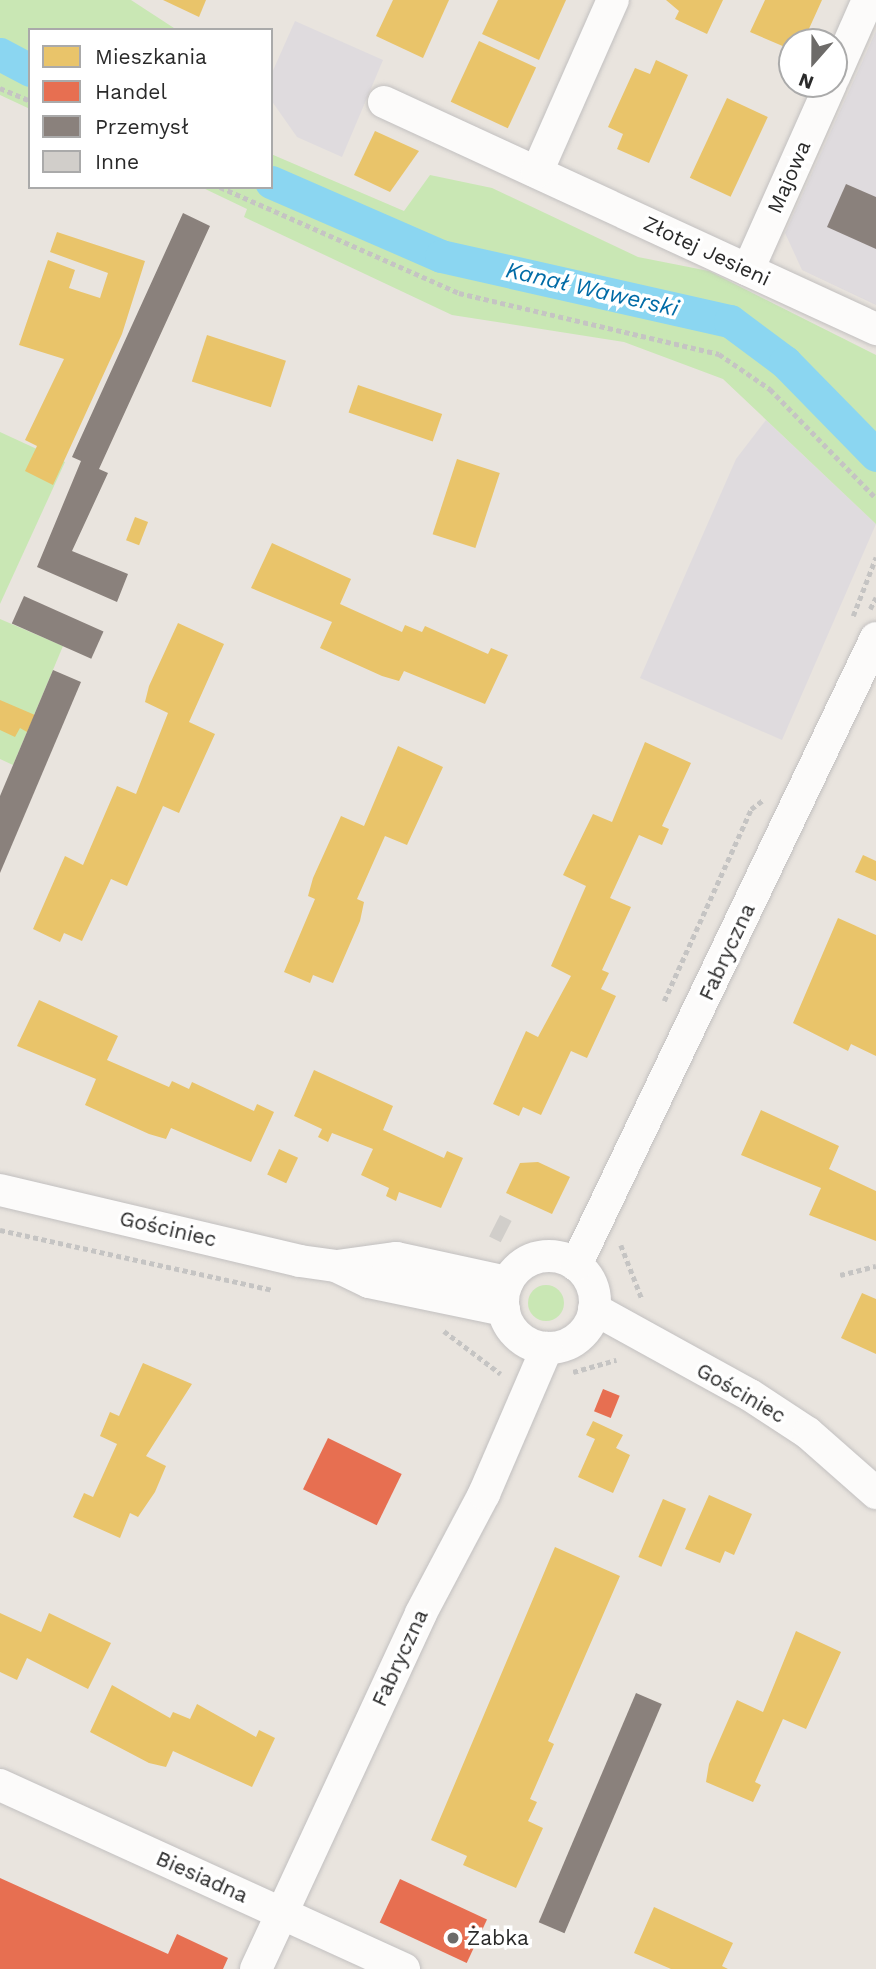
<!DOCTYPE html>
<html>
<head>
<meta charset="utf-8">
<style>
  body { margin:0 }
  #map { position:relative; width:876px; height:1969px; overflow:hidden; background:#e9e4de; font-family:"Work Sans",sans-serif }
  div>[style] { position:absolute }
  .industrial>* { inset:0; background:#dfdbde }
  .green>* { inset:0; background:#c9e7b4 }
  .round { border-radius:50% }
  .homes>* { inset:0; background:#e9c46a; transform-origin:0 0 }
  .shops>* { inset:0; background:#e76f51; transform-origin:0 0 }
  .industry>* { inset:0; background:#8a817c; transform-origin:0 0 }
  .canal>* { height:33px; margin:-16.5px; padding:0 16.5px; transform-origin:16.5px; border-radius:16.5px; background:#8bd6f1 }
  .building>* { inset:0; background:#d1ceca; transform-origin:0 0 }
  .path>* { height:4.5px; margin-top:-2.25px; transform-origin:0; background:repeating-linear-gradient(90deg,#c5c4c3 0 5px,transparent 0 8.5px) }
  .roads { filter:drop-shadow(0 0 2px #c2c0c0) drop-shadow(0 0 2px #c2c0c0) }
  .street>* { height:32px; margin:-16px; padding:0 16px; transform-origin:16px; border-radius:16px; background:#fcfbfa }
  .street>.ring { margin:-16px; padding:0; box-sizing:content-box; background:none; border:32px solid #fcfbfa; border-radius:50% }
  .dots>* { width:19px; height:19px; translate:-50% -50%; box-sizing:border-box; border:4px solid #fff; border-radius:50% }
  span { translate:-50% -50%; white-space:nowrap; text-align:center; line-height:1.15; -webkit-text-stroke:7px #fff; paint-order:stroke }
  .street-label { font-size:21px; color:#2a2a2a }
  .poi-label { font-size:21px; color:#2a2a2a }
  .left { translate:0 -50%; text-align:left }
  .water-label { font-size:23px; color:#016ba6; font-style:italic }
  .legend { position:absolute; left:28px; top:28px; width:245px; height:161px; box-sizing:border-box; background:#fff; border:2px solid #aaa; margin:0; padding:9px 12px; list-style:none; font-size:21px; color:#2a2a2a }
  .legend li { display:flex; align-items:center; gap:14px; height:35px }
  .legend b { width:35px; border:2px solid #aaa }
  .north { position:absolute; left:778px; top:28px; width:70px; height:70px; box-sizing:border-box; background:#fff; border:2px solid #aaa; border-radius:50%; rotate:201deg; font-size:19px; font-weight:700; line-height:28px; text-align:center; color:#2a2a2a }
  .north::after { content:''; display:block; margin:auto; width:24px; height:32px; background:#6d6b69; clip-path:polygon(50% 0,100% 100%,50% 72%,0 100%) }
</style>
</head>
<body>
<div id="map">
  <div class="industrial">
    <div style="clip-path:polygon(295px 21px,383px 60px,342px 157px,297px 137px,271px 100px,271px 75px)"></div>
    <div style="clip-path:polygon(876px 31px,876px 305px,802px 270px,785px 233px)"></div>
    <div style="clip-path:polygon(766px 420px,876px 524px,782px 740px,640px 678px,736px 459px)"></div>
  </div>
  <div class="green">
    <div style="clip-path:polygon(0 0,131px 0,177px 30px,30px 30px,30px 109px,0 95px)"></div>
    <div style="clip-path:polygon(271px 154px,404px 211px,430px 175px,492px 188px,638px 257px,709px 271px,876px 355px,876px 524px,723px 379px,624px 342px,452px 315px,244px 217px,247px 209px,201px 187px,271px 187px)"></div>
    <div style="clip-path:polygon(0 432px,65px 462px,0 604px)"></div>
    <div style="clip-path:polygon(0 619px,63px 646px,13px 765px,0 759px)"></div>
    <div class="round" style="left:528px;top:1285px;width:36px;height:36px"></div>
  </div>
  <div class="homes">
    <div style="clip-path:polygon(163px 0,206px 0,199px 17px)"></div>
    <div style="clip-path:polygon(393px 0,449px 0,423px 58px,376px 36px)"></div>
    <div style="clip-path:polygon(498px 0,566px 0,539px 60px,482px 34px)"></div>
    <div style="clip-path:polygon(666px 0,723px 0,707px 34px,675px 19px,679px 11px)"></div>
    <div style="clip-path:polygon(765px 0,822px 0,803px 42px,792px 42px,792px 50px,750px 32px)"></div>
    <div style="left:479px;top:41px;width:63px;height:67px;rotate:25deg"></div>
    <div style="clip-path:polygon(656px 60px,688px 75px,649px 163px,617px 149px,623px 134px,608px 127px,635px 68px,650px 74px)"></div>
    <div style="left:727px;top:98px;width:45px;height:88px;rotate:25deg"></div>
    <div style="clip-path:polygon(375px 131px,419px 151px,390px 192px,354px 175px)"></div>
    <div style="clip-path:polygon(57px 232px,145px 261px,122px 334px,53px 485px,25px 471px,37px 446px,25px 440px,64px 359px,19px 345px,48px 260px,75px 270px,69px 288px,100px 298px,108px 273px,50px 252px)"></div>
    <div style="left:207px;top:335px;width:83px;height:49px;rotate:18deg"></div>
    <div style="left:358px;top:385px;width:89px;height:29px;rotate:19deg"></div>
    <div style="left:457px;top:459px;width:45px;height:79px;rotate:18deg"></div>
    <div style="left:135px;top:517px;width:14px;height:25px;rotate:21deg"></div>
    <div style="clip-path:polygon(272px 543px,351px 579px,340px 604px,402px 632px,405px 625px,422px 632px,425px 626px,488px 654px,491px 648px,508px 655px,485px 704px,404px 671px,399px 681px,382px 676px,320px 648px,332px 622px,251px 588px)"></div>
    <div style="clip-path:polygon(178px 623px,224px 644px,189px 722px,215px 734px,179px 813px,163px 806px,127px 886px,111px 879px,82px 941px,64px 933px,60px 942px,33px 929px,65px 856px,83px 865px,117px 786px,136px 794px,168px 713px,145px 702px,149px 686px)"></div>
    <div style="clip-path:polygon(0 700px,35px 715px,27px 732px,20px 728px,15px 737px,0 730px)"></div>
    <div style="clip-path:polygon(645px 742px,691px 763px,662px 826px,669px 829px,662px 845px,639px 835px,610px 898px,631px 907px,602px 970px,609px 973px,601px 989px,616px 996px,587px 1058px,571px 1051px,541px 1115px,523px 1107px,519px 1116px,493px 1104px,526px 1031px,538px 1037px,571px 976px,551px 966px,586px 886px,563px 875px,593px 814px,612px 822px)"></div>
    <div style="clip-path:polygon(398px 746px,443px 767px,407px 845px,385px 836px,357px 899px,364px 902px,360px 921px,333px 983px,313px 975px,310px 983px,284px 972px,315px 899px,308px 896px,313px 878px,341px 816px,364px 826px)"></div>
    <div style="clip-path:polygon(863px 855px,876px 861px,876px 881px,855px 872px)"></div>
    <div style="clip-path:polygon(838px 918px,876px 935px,876px 1056px,851px 1044px,848px 1051px,793px 1023px)"></div>
    <div style="clip-path:polygon(39px 1000px,118px 1036px,107px 1060px,169px 1087px,172px 1081px,189px 1089px,192px 1082px,254px 1111px,257px 1104px,274px 1112px,251px 1162px,171px 1128px,166px 1139px,149px 1134px,85px 1105px,96px 1079px,17px 1046px)"></div>
    <div style="clip-path:polygon(314px 1070px,393px 1106px,383px 1130px,444px 1158px,447px 1151px,463px 1158px,441px 1208px,399px 1192px,396px 1201px,386px 1196px,389px 1188px,361px 1175px,373px 1149px,332px 1133px,328px 1142px,318px 1137px,322px 1129px,294px 1116px)"></div>
    <div style="clip-path:polygon(761px 1110px,839px 1146px,829px 1169px,876px 1191px,876px 1241px,809px 1215px,821px 1188px,741px 1155px)"></div>
    <div style="left:279px;top:1149px;width:21px;height:28px;rotate:25deg"></div>
    <div style="clip-path:polygon(538px 1162px,570px 1177px,552px 1214px,506px 1193px,520px 1163px)"></div>
    <div style="clip-path:polygon(862px 1293px,876px 1299px,876px 1354px,841px 1338px)"></div>
    <div style="clip-path:polygon(143px 1363px,192px 1384px,146px 1456px,166px 1466px,155px 1492px,138px 1517px,130px 1513px,120px 1538px,73px 1517px,84px 1493px,93px 1497px,117px 1444px,100px 1436px,110px 1412px,119px 1416px)"></div>
    <div style="clip-path:polygon(593px 1421px,623px 1435px,616px 1448px,630px 1455px,613px 1493px,578px 1477px,595px 1439px,586px 1435px)"></div>
    <div style="clip-path:polygon(709px 1495px,752px 1514px,734px 1555px,725px 1551px,720px 1563px,685px 1549px)"></div>
    <div style="left:663px;top:1499px;width:25px;height:63px;rotate:23deg"></div>
    <div style="clip-path:polygon(555px 1547px,620px 1576px,548px 1741px,554px 1744px,530px 1799px,537px 1802px,528px 1821px,543px 1828px,516px 1888px,463px 1865px,467px 1856px,431px 1840px)"></div>
    <div style="clip-path:polygon(0 1613px,41px 1632px,49px 1613px,111px 1643px,88px 1689px,27px 1658px,17px 1680px,0 1672px)"></div>
    <div style="clip-path:polygon(796px 1631px,841px 1652px,806px 1729px,783px 1719px,755px 1782px,761px 1785px,753px 1802px,706px 1782px,709px 1764px,737px 1700px,763px 1712px)"></div>
    <div style="clip-path:polygon(112px 1685px,170px 1718px,173px 1712px,190px 1719px,197px 1704px,256px 1737px,259px 1730px,275px 1738px,252px 1787px,173px 1751px,166px 1767px,149px 1763px,90px 1732px)"></div>
    <div style="clip-path:polygon(654px 1907px,733px 1943px,722px 1966px,728px 1969px,671px 1969px,634px 1953px)"></div>
  </div>
  <div class="shops">
    <div style="left:603px;top:1389px;width:18px;height:24px;rotate:22deg"></div>
    <div style="left:328px;top:1438px;width:82px;height:57px;rotate:26deg"></div>
    <div style="clip-path:polygon(0 1878px,168px 1954px,177px 1934px,228px 1958px,223px 1969px,0 1969px)"></div>
    <div style="left:400px;top:1879px;width:96px;height:48px;rotate:25deg"></div>
  </div>
  <div class="industry">
    <div style="clip-path:polygon(846px 184px,876px 197px,876px 249px,827px 227px)"></div>
    <div style="clip-path:polygon(183px 213px,210px 226px,99px 469px,108px 473px,72px 551px,128px 574px,117px 602px,37px 567px,81px 461px,72px 457px)"></div>
    <div style="left:24px;top:596px;width:87px;height:30px;rotate:24deg"></div>
    <div style="clip-path:polygon(53px 670px,81px 682px,0 873px,0 796px)"></div>
    <div style="left:636px;top:1693px;width:28px;height:249px;rotate:23deg"></div>
  </div>
  <div class="canal">
    <div style="left:0;top:54px;width:34px;rotate:28deg"></div>
    <div style="left:271px;top:182px;width:185px;rotate:23.5deg"></div>
    <div style="left:441px;top:256px;width:296px;rotate:12.7deg"></div>
    <div style="left:730px;top:321px;width:69px;rotate:36.7deg"></div>
    <div style="left:785px;top:362px;width:130px;rotate:45.6deg"></div>
  </div>
  <div class="building">
    <div style="left:500px;top:1215px;width:13px;height:24px;rotate:27deg"></div>
  </div>
  <div class="path">
    <div style="left:0;top:88px;width:33px;rotate:23deg"></div>
    <div style="left:220px;top:187px;width:261px;rotate:23.9deg"></div>
    <div style="left:459px;top:293px;width:267px;rotate:13.2deg"></div>
    <div style="left:719px;top:354px;width:62px;rotate:34.5deg"></div>
    <div style="left:770px;top:389px;width:152px;rotate:45.8deg"></div>
    <div style="left:870px;top:609px;width:13px;rotate:-63deg"></div>
    <div style="left:853px;top:616px;width:63px;rotate:-68.7deg"></div>
    <div style="left:664px;top:1001px;width:211px;rotate:-65.6deg"></div>
    <div style="left:751px;top:809px;width:15px;rotate:-37deg"></div>
    <div style="left:0;top:1230px;width:280px;rotate:12.4deg"></div>
    <div style="left:621px;top:1245px;width:58px;rotate:68.7deg"></div>
    <div style="left:840px;top:1275px;width:37px;rotate:-14deg"></div>
    <div style="left:444px;top:1331px;width:71px;rotate:37deg"></div>
    <div style="left:573px;top:1372px;width:45px;rotate:-15.6deg"></div>
  </div>
  <div class="roads">
    <div class="street">
      <div style="left:834px;top:77px;width:84px;rotate:-66.2deg"></div>
      <div style="left:384px;top:102px;width:542px;rotate:24.77deg"></div>
      <div style="left:537px;top:172px;width:188px;rotate:-66.2deg"></div>
      <div style="left:748px;top:270px;width:204px;rotate:-66deg"></div>
      <div style="left:0;top:1190px;width:308px;rotate:13.3deg"></div>
      <div style="left:300px;top:1261px;width:37px;rotate:8deg"></div>
      <div style="left:337px;top:1266px;width:60px;rotate:-7.7deg"></div>
      <div style="left:396px;top:1258px;width:114px;rotate:12.2deg"></div>
      <div class="ring" style="left:503px;top:1256px;width:60px;height:60px"></div>
      <div style="left:576px;top:1265px;width:695px;rotate:-64.43deg"></div>
      <div style="left:338px;top:1267px;width:34px;rotate:26deg"></div>
      <div style="left:369px;top:1282px;width:138px;rotate:11.7deg"></div>
      <div style="left:594px;top:1309px;width:178px;rotate:28.9deg"></div>
      <div style="left:750px;top:1395px;width:69px;rotate:33.2deg"></div>
      <div style="left:808px;top:1433px;width:91px;rotate:41.4deg"></div>
      <div style="left:0;top:1785px;width:444px;rotate:24.5deg"></div>
      <div style="left:256px;top:1969px;width:392px;rotate:-65.1deg"></div>
      <div style="left:421px;top:1613px;width:135px;rotate:-62.1deg"></div>
      <div style="left:484px;top:1494px;width:159px;rotate:-66.7deg"></div>
    </div>
  </div>
  <div class="dots">
    <div style="left:453px;top:1938px;background:#6d6b69"></div>
  </div>
  <div class="street-label">
    <span style="left:789px;top:177px;rotate:-66deg">Majowa</span>
    <span style="left:707px;top:251px;rotate:25deg">Złotej Jesieni</span>
    <span style="left:727px;top:952px;rotate:-65deg">Fabryczna</span>
    <span style="left:168px;top:1229px;rotate:13deg">Gościniec</span>
    <span style="left:741px;top:1393px;rotate:30deg">Gościniec</span>
    <span style="left:400px;top:1658px;rotate:-65deg">Fabryczna</span>
    <span style="left:202px;top:1877px;rotate:24deg">Biesiadna</span>
  </div>
  <div class="poi-label">
    <span class="left" style="left:467px;top:1938px">Żabka</span>
  </div>
  <div class="water-label">
    <span style="left:592px;top:290px;rotate:13deg">Kanał Wawerski</span>
  </div>
  <ul class="legend">
  <li><b style="height:19px;background:#e9c46a"></b>Mieszkania</li>
  <li><b style="height:19px;background:#e76f51"></b>Handel</li>
  <li><b style="height:19px;background:#8a817c"></b>Przemysł</li>
  <li><b style="height:19px;background:#d1ceca"></b>Inne</li>
  </ul>
  <div class="north">N</div>
</div>
</body>
</html>
